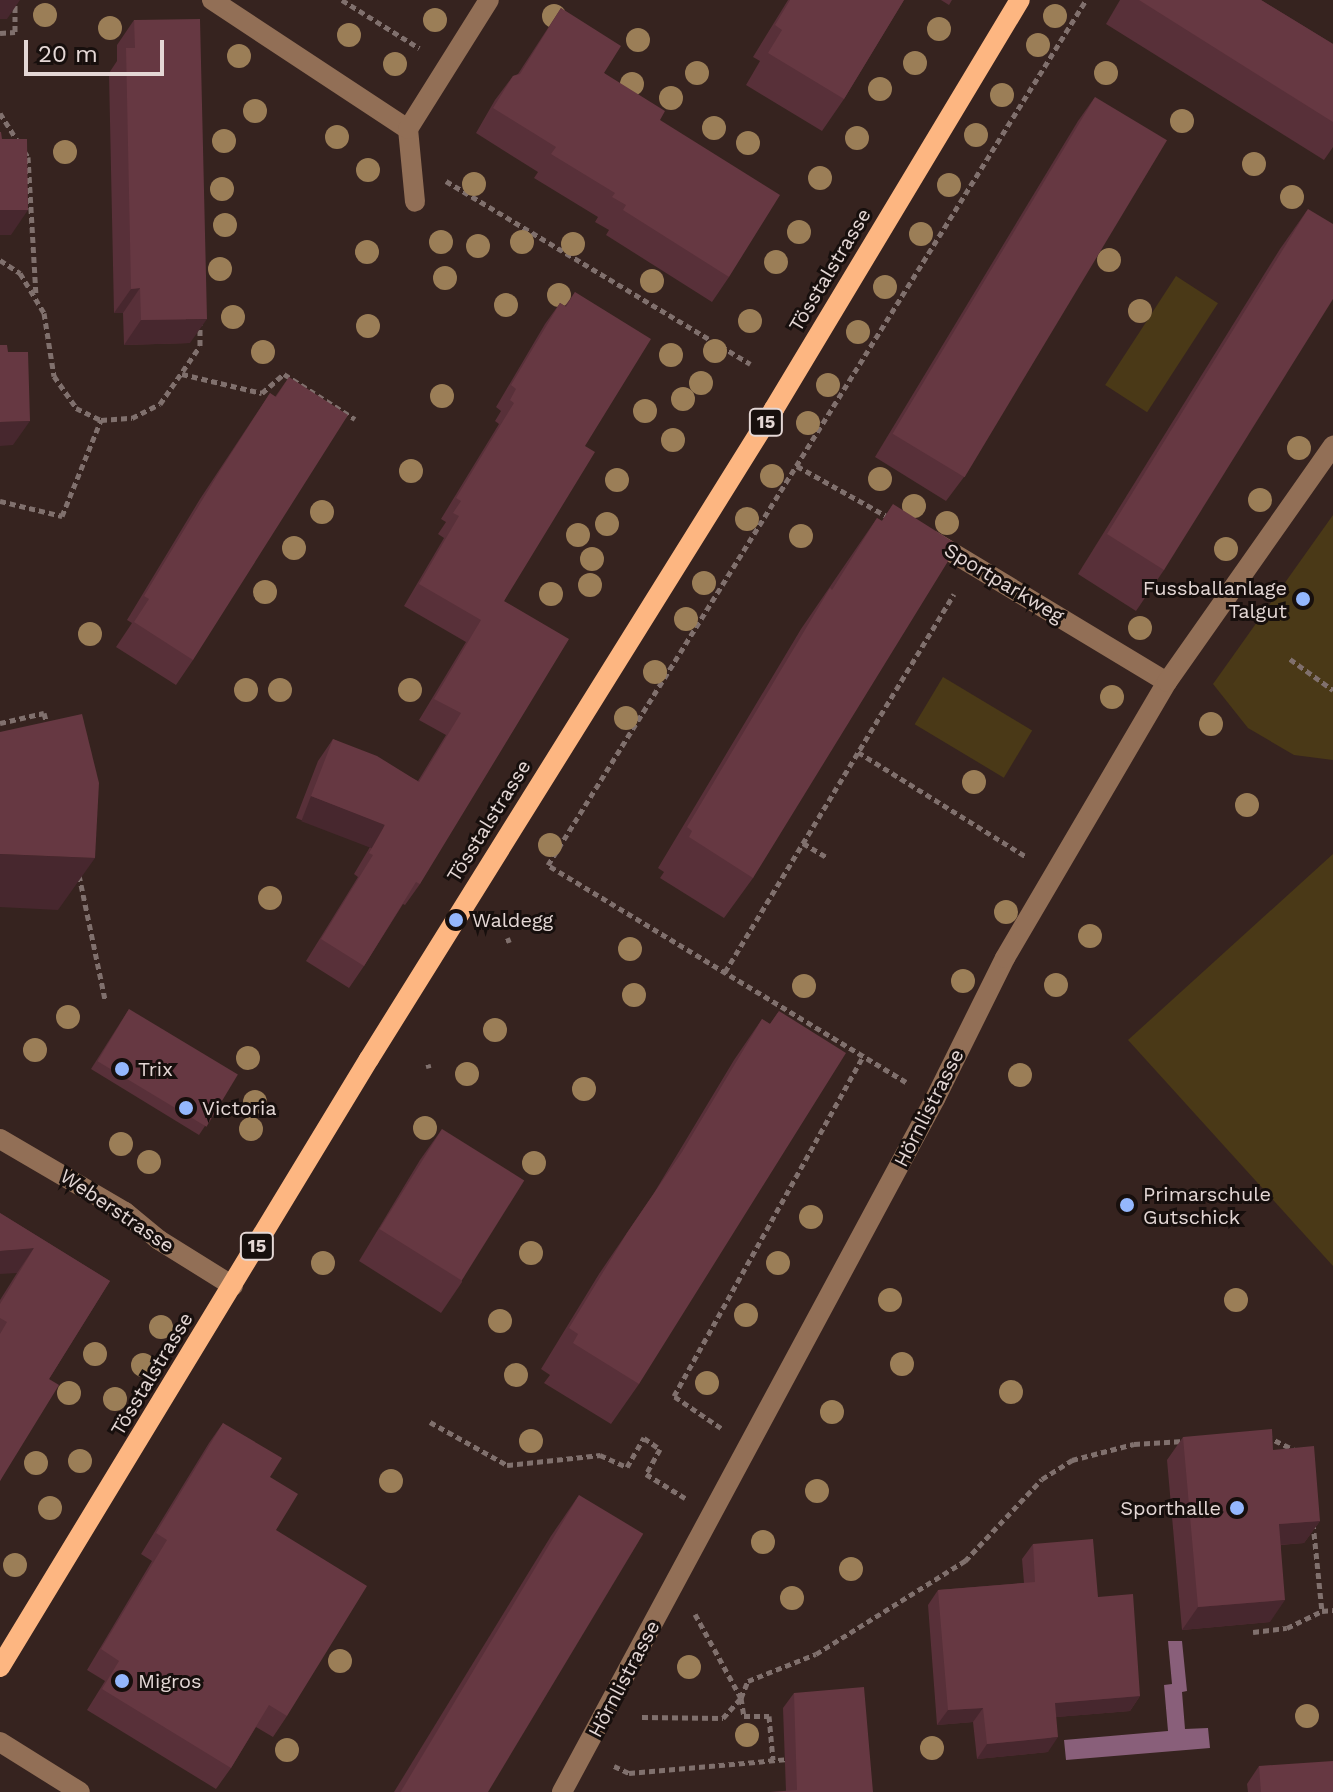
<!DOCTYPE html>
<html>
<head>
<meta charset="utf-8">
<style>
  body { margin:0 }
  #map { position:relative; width:1333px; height:1792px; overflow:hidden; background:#36231f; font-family:"Work Sans",sans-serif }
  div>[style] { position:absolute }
  .green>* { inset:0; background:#4a3917; transform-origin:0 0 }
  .water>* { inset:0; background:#895f7a }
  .path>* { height:5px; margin-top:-2.5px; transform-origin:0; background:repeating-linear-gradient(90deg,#80706d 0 6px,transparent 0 10px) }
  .minor>* { height:20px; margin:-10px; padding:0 10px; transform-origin:10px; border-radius:10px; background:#926f56 }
  .major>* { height:20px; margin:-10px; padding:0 10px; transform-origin:10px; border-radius:10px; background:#fdb681 }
  .trees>* { width:24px; height:24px; margin:-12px; border-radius:50%; background:#9b7e57 }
  .wall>* { inset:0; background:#583039 }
  .shaded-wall>* { inset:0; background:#47272e; transform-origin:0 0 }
  .building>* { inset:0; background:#663842; transform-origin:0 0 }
  .dots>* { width:22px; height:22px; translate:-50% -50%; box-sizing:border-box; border:4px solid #170f0d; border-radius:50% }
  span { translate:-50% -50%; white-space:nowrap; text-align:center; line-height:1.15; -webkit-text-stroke:6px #170f0d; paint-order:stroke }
  .shield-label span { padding:2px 6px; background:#170f0d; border:2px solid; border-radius:6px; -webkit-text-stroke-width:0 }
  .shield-label { font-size:18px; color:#e4d7d5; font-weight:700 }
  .street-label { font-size:20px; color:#e4d7d5 }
  .poi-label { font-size:20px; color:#e4d7d5 }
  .right { translate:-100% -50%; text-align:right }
  .left { translate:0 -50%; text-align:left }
  .scale { position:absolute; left:24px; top:40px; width:140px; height:36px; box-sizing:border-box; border:4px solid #e4d7d5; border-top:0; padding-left:10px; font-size:24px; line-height:28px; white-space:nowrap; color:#e4d7d5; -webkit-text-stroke:6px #170f0d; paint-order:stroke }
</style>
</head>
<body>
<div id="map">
  <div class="green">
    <div style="left:1176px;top:276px;width:50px;height:130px;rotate:33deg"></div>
    <div style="clip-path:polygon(1333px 515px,1333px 760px,1294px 755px,1248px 728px,1213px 684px)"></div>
    <div style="left:943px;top:677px;width:104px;height:55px;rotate:31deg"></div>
    <div style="clip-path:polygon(1333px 854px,1333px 1266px,1128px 1040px)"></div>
  </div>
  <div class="water">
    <div style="clip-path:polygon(1168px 1641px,1182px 1641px,1187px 1691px,1182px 1692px,1185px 1729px,1208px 1728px,1210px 1748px,1066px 1760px,1064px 1740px,1168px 1731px,1164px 1685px,1172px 1684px)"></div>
  </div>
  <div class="path">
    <div style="left:342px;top:0;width:91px;rotate:31.9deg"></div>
    <div style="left:0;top:33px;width:15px;rotate:-4deg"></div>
    <div style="left:15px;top:32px;width:32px;rotate:-90deg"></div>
    <div style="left:0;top:113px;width:36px;rotate:58deg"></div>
    <div style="left:24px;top:151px;width:7px;rotate:56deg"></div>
    <div style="left:28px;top:157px;width:139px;rotate:86.7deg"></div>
    <div style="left:446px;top:181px;width:355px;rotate:31deg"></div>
    <div style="left:0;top:260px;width:24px;rotate:33deg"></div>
    <div style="left:20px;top:273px;width:47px;rotate:59deg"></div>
    <div style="left:44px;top:313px;width:64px;rotate:81deg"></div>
    <div style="left:54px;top:376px;width:39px;rotate:55deg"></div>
    <div style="left:76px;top:408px;width:28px;rotate:26deg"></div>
    <div style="left:101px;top:420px;width:31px;rotate:-4deg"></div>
    <div style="left:132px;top:418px;width:31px;rotate:-27deg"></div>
    <div style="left:160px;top:404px;width:70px;rotate:-55.4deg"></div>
    <div style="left:200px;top:346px;width:21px;rotate:-90deg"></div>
    <div style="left:182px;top:374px;width:82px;rotate:13.4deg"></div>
    <div style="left:262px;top:393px;width:29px;rotate:-41deg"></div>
    <div style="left:284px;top:374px;width:84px;rotate:32.4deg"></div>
    <div style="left:797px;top:466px;width:107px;rotate:29.2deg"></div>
    <div style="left:0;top:501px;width:64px;rotate:13.6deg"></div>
    <div style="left:62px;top:516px;width:104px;rotate:-67.9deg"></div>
    <div style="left:1290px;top:659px;width:53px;rotate:35.8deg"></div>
    <div style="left:0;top:723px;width:45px;rotate:-12.8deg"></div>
    <div style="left:44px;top:713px;width:16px;rotate:75deg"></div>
    <div style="left:858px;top:752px;width:199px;rotate:31.9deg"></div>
    <div style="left:803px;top:843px;width:27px;rotate:31deg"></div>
    <div style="left:79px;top:875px;width:127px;rotate:78.2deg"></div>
    <div style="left:506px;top:941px;width:5px;rotate:-22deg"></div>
    <div style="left:725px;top:972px;width:442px;rotate:-58.8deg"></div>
    <div style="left:428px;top:1064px;width:4px;rotate:76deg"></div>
    <div style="left:906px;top:1082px;width:419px;rotate:-148.8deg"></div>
    <div style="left:548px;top:865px;width:1019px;rotate:-58.12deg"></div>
    <div style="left:430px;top:1422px;width:88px;rotate:29.2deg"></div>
    <div style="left:507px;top:1465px;width:94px;rotate:-6.1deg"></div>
    <div style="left:600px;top:1455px;width:30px;rotate:24deg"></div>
    <div style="left:627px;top:1467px;width:34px;rotate:-60deg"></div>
    <div style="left:644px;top:1438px;width:19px;rotate:35deg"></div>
    <div style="left:660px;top:1449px;width:29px;rotate:119deg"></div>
    <div style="left:646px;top:1474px;width:46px;rotate:31.6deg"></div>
    <div style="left:721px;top:1428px;width:57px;rotate:-145.8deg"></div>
    <div style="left:674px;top:1396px;width:389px;rotate:-60.9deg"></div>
    <div style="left:1266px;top:1436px;width:37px;rotate:26deg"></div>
    <div style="left:1313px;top:1523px;width:88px;rotate:84.2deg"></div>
    <div style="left:695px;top:1614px;width:96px;rotate:61.3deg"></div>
    <div style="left:741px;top:1698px;width:18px;rotate:81deg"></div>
    <div style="left:744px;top:1716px;width:25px"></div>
    <div style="left:769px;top:1716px;width:44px;rotate:84.8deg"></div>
    <div style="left:1253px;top:1632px;width:34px;rotate:-7deg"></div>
    <div style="left:1287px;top:1628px;width:39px;rotate:-26deg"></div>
    <div style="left:1322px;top:1611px;width:11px;rotate:-5deg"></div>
    <div style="left:642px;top:1717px;width:81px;rotate:0.7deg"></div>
    <div style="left:723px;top:1718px;width:27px;rotate:-48deg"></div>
    <div style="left:741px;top:1698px;width:18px;rotate:-68deg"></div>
    <div style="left:748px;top:1681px;width:73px;rotate:-21.7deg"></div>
    <div style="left:816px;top:1654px;width:176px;rotate:-32deg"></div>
    <div style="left:965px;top:1561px;width:112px;rotate:-46.8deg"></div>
    <div style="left:1042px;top:1479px;width:36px;rotate:-32deg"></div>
    <div style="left:1072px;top:1460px;width:64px;rotate:-14.5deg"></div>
    <div style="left:1134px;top:1444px;width:50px;rotate:-3.4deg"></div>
    <div style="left:614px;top:1766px;width:17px;rotate:25deg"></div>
    <div style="left:629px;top:1773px;width:162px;rotate:-5deg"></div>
  </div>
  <div class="minor">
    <div style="left:212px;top:0;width:235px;rotate:33.4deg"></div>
    <div style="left:408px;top:129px;width:73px;rotate:84.5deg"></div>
    <div style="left:408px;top:129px;width:152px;rotate:-57.9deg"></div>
    <div style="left:933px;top:541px;width:273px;rotate:31.1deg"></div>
    <div style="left:0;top:1139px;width:145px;rotate:30.3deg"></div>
    <div style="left:125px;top:1212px;width:44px;rotate:39.5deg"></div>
    <div style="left:159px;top:1240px;width:87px;rotate:31.9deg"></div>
    <div style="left:0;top:1742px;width:94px;rotate:32deg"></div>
    <div style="left:562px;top:1792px;width:787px;rotate:-61.71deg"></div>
    <div style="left:935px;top:1099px;width:157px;rotate:-63.6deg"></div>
    <div style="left:1005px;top:958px;width:320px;rotate:-59.6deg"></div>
    <div style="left:1167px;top:682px;width:289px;rotate:-54.9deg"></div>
  </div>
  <div class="major">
    <div style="left:0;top:1667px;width:711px;rotate:-58.75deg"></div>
    <div style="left:369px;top:1059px;width:766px;rotate:-58.07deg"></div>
    <div style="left:774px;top:409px;width:477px;rotate:-59deg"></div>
  </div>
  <div class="trees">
    <div style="left:45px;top:15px"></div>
    <div style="left:554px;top:16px"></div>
    <div style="left:1055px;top:16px"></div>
    <div style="left:435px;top:20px"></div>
    <div style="left:110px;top:28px"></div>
    <div style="left:939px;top:29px"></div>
    <div style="left:349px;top:35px"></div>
    <div style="left:638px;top:40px"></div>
    <div style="left:1038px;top:45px"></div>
    <div style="left:239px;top:56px"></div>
    <div style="left:915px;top:63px"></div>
    <div style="left:395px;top:64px"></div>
    <div style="left:697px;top:73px"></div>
    <div style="left:1106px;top:73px"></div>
    <div style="left:632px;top:84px"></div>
    <div style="left:880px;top:89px"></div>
    <div style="left:1002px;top:95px"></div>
    <div style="left:671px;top:98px"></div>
    <div style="left:255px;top:111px"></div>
    <div style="left:1182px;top:121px"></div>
    <div style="left:714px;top:128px"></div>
    <div style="left:976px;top:135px"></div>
    <div style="left:337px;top:137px"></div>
    <div style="left:857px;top:138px"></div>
    <div style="left:224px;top:141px"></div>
    <div style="left:748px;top:143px"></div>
    <div style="left:65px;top:152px"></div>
    <div style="left:1254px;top:164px"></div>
    <div style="left:368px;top:170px"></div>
    <div style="left:820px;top:178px"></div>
    <div style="left:474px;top:184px"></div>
    <div style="left:949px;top:185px"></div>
    <div style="left:222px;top:189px"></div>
    <div style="left:1292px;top:197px"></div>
    <div style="left:225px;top:225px"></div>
    <div style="left:799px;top:232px"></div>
    <div style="left:921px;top:234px"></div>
    <div style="left:441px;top:242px"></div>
    <div style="left:522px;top:242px"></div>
    <div style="left:573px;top:244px"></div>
    <div style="left:478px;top:246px"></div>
    <div style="left:367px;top:252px"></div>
    <div style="left:1109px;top:260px"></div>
    <div style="left:776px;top:262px"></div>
    <div style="left:220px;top:269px"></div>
    <div style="left:445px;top:278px"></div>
    <div style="left:652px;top:281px"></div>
    <div style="left:885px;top:287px"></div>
    <div style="left:559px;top:295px"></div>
    <div style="left:506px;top:305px"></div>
    <div style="left:1140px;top:311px"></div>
    <div style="left:233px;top:317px"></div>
    <div style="left:750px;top:321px"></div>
    <div style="left:368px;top:326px"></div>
    <div style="left:858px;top:332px"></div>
    <div style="left:715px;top:351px"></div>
    <div style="left:263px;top:352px"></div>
    <div style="left:671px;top:355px"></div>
    <div style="left:701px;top:383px"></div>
    <div style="left:828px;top:385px"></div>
    <div style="left:442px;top:396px"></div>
    <div style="left:683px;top:399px"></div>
    <div style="left:645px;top:411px"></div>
    <div style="left:808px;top:423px"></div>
    <div style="left:673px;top:440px"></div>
    <div style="left:1299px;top:448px"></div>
    <div style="left:411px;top:471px"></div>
    <div style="left:772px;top:476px"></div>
    <div style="left:880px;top:479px"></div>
    <div style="left:617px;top:480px"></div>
    <div style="left:1260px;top:500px"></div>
    <div style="left:914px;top:506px"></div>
    <div style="left:322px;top:512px"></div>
    <div style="left:747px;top:519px"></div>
    <div style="left:947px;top:523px"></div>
    <div style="left:607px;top:524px"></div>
    <div style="left:578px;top:535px"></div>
    <div style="left:801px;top:536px"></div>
    <div style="left:294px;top:548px"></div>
    <div style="left:1226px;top:549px"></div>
    <div style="left:592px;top:559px"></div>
    <div style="left:704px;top:583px"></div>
    <div style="left:590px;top:585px"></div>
    <div style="left:265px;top:592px"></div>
    <div style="left:551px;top:594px"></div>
    <div style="left:686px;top:619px"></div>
    <div style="left:1140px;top:628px"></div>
    <div style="left:90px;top:634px"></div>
    <div style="left:655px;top:672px"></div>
    <div style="left:246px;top:690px"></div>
    <div style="left:280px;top:690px"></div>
    <div style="left:410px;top:690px"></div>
    <div style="left:1112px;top:697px"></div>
    <div style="left:626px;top:718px"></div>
    <div style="left:1211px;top:724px"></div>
    <div style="left:974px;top:782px"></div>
    <div style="left:1247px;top:805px"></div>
    <div style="left:550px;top:845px"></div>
    <div style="left:270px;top:898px"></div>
    <div style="left:1006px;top:912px"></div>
    <div style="left:1090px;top:936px"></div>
    <div style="left:630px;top:949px"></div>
    <div style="left:963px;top:981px"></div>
    <div style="left:1056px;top:985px"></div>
    <div style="left:804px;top:986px"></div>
    <div style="left:634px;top:995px"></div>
    <div style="left:68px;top:1017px"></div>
    <div style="left:495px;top:1030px"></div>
    <div style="left:35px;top:1050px"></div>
    <div style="left:248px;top:1058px"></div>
    <div style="left:467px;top:1074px"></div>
    <div style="left:1020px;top:1075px"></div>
    <div style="left:584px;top:1089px"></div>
    <div style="left:255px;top:1102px"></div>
    <div style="left:425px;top:1128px"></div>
    <div style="left:251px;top:1129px"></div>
    <div style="left:121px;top:1144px"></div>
    <div style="left:149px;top:1162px"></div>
    <div style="left:534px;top:1163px"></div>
    <div style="left:811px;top:1217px"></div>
    <div style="left:531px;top:1253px"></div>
    <div style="left:323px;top:1263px"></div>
    <div style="left:778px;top:1263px"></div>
    <div style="left:890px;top:1300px"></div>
    <div style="left:1236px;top:1300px"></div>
    <div style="left:746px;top:1315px"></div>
    <div style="left:500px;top:1321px"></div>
    <div style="left:161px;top:1327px"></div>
    <div style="left:95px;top:1354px"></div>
    <div style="left:902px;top:1364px"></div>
    <div style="left:143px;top:1365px"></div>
    <div style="left:516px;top:1375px"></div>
    <div style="left:707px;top:1383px"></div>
    <div style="left:1011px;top:1392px"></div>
    <div style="left:69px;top:1393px"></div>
    <div style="left:115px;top:1399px"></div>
    <div style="left:832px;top:1412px"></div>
    <div style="left:531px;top:1441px"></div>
    <div style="left:80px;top:1461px"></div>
    <div style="left:36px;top:1463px"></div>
    <div style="left:391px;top:1481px"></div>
    <div style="left:817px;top:1491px"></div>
    <div style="left:50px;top:1508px"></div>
    <div style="left:763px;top:1542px"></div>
    <div style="left:15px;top:1565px"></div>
    <div style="left:851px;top:1569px"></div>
    <div style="left:792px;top:1598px"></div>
    <div style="left:340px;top:1661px"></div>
    <div style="left:689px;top:1667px"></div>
    <div style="left:1307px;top:1716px"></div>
    <div style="left:747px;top:1735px"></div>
    <div style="left:932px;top:1748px"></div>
    <div style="left:287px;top:1750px"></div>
  </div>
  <div class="wall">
    <div style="clip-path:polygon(788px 0,904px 0,844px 99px,822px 131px,746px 85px,760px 61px,753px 57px)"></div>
    <div style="clip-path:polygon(941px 0,952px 0,949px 5px)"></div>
    <div style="clip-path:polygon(1120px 0,1261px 0,1333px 44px,1333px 147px,1324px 160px,1106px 24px)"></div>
    <div style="clip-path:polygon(561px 8px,604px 73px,660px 120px,729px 277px,712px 302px,606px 235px,609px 230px,595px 222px,598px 217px,534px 178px,538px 172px,476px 133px,495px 100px,513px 76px,518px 74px)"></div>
    <div style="clip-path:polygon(134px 20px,190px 343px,124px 345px,123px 313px,114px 313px,109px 73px,117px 61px,117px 45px)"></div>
    <div style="clip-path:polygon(1095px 97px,964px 477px,946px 501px,875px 457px,1078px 121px)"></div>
    <div style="clip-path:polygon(1308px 209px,1164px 570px,1136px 611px,1078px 574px,1280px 249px)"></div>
    <div style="clip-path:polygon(575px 292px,585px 446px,504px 601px,420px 884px,405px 905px,403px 904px,364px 966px,349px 988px,306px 961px,358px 877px,354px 874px,370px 847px,296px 818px,318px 761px,333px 739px,418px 781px,446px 735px,419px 720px,466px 642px,404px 606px,444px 538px,438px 534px,446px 522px,441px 519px,499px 424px,495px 421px,501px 411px,496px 407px,545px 324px,560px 303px,565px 306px)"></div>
    <div style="clip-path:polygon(289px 377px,193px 660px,176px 685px,116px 647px,132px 623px,127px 620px,200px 499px,270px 393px,275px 397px)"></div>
    <div style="clip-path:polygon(893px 504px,753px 878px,724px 918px,660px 878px,664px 872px,658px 868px,801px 629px,877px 518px,882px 521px)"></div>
    <div style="clip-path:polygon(129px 1009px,205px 1126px,199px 1135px,91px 1069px)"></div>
    <div style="clip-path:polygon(779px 1011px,639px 1384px,611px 1424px,544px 1383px,550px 1375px,541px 1369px,599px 1274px,654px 1193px,734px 1060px,762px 1019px,770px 1024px)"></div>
    <div style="clip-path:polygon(442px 1129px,462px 1282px,441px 1313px,359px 1261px,420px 1160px)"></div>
    <div style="clip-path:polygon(0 1213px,110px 1281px,49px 1379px,0 1481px,0 1300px,17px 1273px)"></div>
    <div style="clip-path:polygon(223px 1423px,270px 1477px,276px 1530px,287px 1716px,273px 1737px,256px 1727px,231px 1768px,216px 1789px,87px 1710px,105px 1681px,87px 1670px,152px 1561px,141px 1554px,209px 1443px)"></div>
    <div style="clip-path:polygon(1183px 1437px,1273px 1450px,1320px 1521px,1304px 1543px,1281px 1545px,1270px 1622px,1182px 1630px,1167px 1460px)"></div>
    <div style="clip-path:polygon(579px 1495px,485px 1792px,394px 1792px,551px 1536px)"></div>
    <div style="clip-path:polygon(1033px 1544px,1098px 1597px,1140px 1696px,1130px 1711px,1056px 1717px,1048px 1752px,977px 1759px,973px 1722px,937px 1725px,928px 1605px,938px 1590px,1024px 1583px,1022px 1559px)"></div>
    <div style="clip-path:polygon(794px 1693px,873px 1792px,786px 1791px,783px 1708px)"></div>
    <div style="clip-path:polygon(1259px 1766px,1333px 1792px,1248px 1792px,1247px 1784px)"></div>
  </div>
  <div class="shaded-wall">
    <div style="clip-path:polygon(0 0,20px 0,7px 19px,0 19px)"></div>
    <div style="clip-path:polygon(0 210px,28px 210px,11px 235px,0 235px)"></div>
    <div style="clip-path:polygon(140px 288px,123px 313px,114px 313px,131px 289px)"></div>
    <div style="clip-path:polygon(207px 319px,190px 343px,124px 345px,141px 320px)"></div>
    <div style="clip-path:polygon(30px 421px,13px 445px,0 446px,0 422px)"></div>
    <div style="left:311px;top:796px;width:79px;height:27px;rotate:21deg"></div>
    <div style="clip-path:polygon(0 854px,95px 858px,58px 910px,0 907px)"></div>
    <div style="clip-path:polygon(34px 1248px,17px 1273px,0 1274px,0 1251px)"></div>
    <div style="clip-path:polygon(1320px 1521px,1304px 1543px,1263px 1546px,1279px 1524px)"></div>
    <div style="clip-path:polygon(1285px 1600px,1270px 1622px,1182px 1630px,1198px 1607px)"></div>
    <div style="clip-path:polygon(1140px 1696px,1130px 1711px,1045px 1718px,1055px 1703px)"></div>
    <div style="clip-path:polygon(983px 1708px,973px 1722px,937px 1725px,948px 1710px)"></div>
    <div style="clip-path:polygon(1058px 1737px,1048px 1752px,977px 1759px,987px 1744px)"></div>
  </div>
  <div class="building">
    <div style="clip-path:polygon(790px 0,904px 0,844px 99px,768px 53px,782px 30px,775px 25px)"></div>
    <div style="clip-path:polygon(1139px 0,1261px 0,1333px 44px,1333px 122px)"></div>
    <div style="clip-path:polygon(561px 8px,621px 46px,604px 73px,665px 111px,660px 120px,780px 195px,729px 277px,623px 210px,626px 205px,612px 197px,615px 193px,551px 154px,556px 147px,493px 108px,513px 76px,520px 74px)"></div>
    <div style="clip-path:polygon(200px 19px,207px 319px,141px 320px,140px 288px,131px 289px,126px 48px,135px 48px,134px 20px)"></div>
    <div style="left:1095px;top:97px;width:84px;height:393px;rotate:31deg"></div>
    <div style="clip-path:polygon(0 132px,1px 132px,2px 139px,27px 139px,28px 210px,0 210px)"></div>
    <div style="clip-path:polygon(1308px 209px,1333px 224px,1333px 299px,1164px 570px,1107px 534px)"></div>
    <div style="clip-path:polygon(575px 292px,651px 339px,585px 446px,595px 452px,504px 601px,569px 639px,420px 884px,416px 882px,364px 966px,321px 939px,373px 855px,369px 853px,385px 825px,311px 796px,333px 739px,377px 756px,419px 782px,461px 713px,434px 699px,481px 620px,419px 584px,459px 516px,453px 513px,461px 501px,456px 498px,514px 403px,510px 400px,516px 389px,511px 385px,560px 303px,566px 307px)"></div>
    <div style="clip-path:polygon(0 345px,7px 345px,8px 352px,28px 352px,30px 421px,0 422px)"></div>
    <div style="clip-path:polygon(289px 377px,348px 415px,193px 660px,134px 622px,149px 599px,144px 596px,218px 474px,270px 393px,276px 397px)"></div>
    <div style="clip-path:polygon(893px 504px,958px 545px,753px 878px,689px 837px,692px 831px,687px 827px,830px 588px,832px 590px,877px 518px,882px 521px)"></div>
    <div style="clip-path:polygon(82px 714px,99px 783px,95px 858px,0 854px,0 732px)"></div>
    <div style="left:129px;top:1009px;width:127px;height:61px;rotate:31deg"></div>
    <div style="clip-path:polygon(779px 1011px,846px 1053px,639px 1384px,573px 1343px,578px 1334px,569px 1328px,627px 1233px,682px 1152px,762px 1019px,770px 1024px)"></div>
    <div style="left:442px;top:1129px;width:97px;height:118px;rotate:32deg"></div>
    <div style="clip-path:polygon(0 1213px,110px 1281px,49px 1379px,59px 1385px,0 1481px,0 1334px,7px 1322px,0 1318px,0 1304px,34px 1248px,0 1251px)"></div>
    <div style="clip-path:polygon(223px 1423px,282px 1458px,270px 1477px,298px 1494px,276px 1530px,367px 1586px,287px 1716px,269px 1705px,231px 1768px,102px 1689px,119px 1661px,101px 1649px,167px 1540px,156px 1533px)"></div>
    <div style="clip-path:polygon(1272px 1429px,1273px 1450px,1314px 1446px,1320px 1521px,1279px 1524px,1285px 1600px,1198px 1607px,1183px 1437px)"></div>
    <div style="left:579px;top:1495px;width:75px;height:348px;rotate:31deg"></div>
    <div style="clip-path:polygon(1093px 1539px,1098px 1597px,1133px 1594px,1140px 1696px,1055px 1703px,1058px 1737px,987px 1744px,983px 1708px,948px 1710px,938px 1590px,1035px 1582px,1033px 1544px)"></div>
    <div style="clip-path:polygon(864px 1687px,873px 1792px,770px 1792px,797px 1790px,794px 1693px)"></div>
    <div style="clip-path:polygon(1333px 1761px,1333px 1792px,1261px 1792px,1259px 1766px)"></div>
  </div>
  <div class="dots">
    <div style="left:1303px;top:599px;background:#94b7fd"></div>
    <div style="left:456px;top:920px;background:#94b7fd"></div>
    <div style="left:122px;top:1069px;background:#94b7fd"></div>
    <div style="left:186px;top:1108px;background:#94b7fd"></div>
    <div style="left:1127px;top:1205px;background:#94b7fd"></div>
    <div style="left:1237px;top:1508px;background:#94b7fd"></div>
    <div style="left:122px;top:1681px;background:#94b7fd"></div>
  </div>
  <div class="shield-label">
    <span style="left:766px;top:422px">15</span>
    <span style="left:257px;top:1246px">15</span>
  </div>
  <div class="street-label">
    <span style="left:830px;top:270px;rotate:-59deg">Tösstalstrasse</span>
    <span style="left:1004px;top:583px;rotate:31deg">Sportparkweg</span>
    <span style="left:489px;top:821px;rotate:-58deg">Tösstalstrasse</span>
    <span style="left:929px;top:1108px;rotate:-63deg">Hörnlistrasse</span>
    <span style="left:117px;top:1211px;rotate:34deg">Weberstrasse</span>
    <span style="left:152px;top:1374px;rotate:-59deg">Tösstalstrasse</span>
    <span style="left:624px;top:1679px;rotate:-62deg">Hörnlistrasse</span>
  </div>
  <div class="poi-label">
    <span class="right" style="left:1287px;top:600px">Fussballanlage<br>Talgut</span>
    <span class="left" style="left:472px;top:920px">Waldegg</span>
    <span class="left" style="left:138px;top:1069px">Trix</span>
    <span class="left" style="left:202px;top:1108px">Victoria</span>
    <span class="left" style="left:1143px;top:1206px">Primarschule<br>Gutschick</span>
    <span class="right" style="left:1221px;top:1508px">Sporthalle</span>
    <span class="left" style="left:138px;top:1681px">Migros</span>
  </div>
  <div class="scale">20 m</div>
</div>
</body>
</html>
